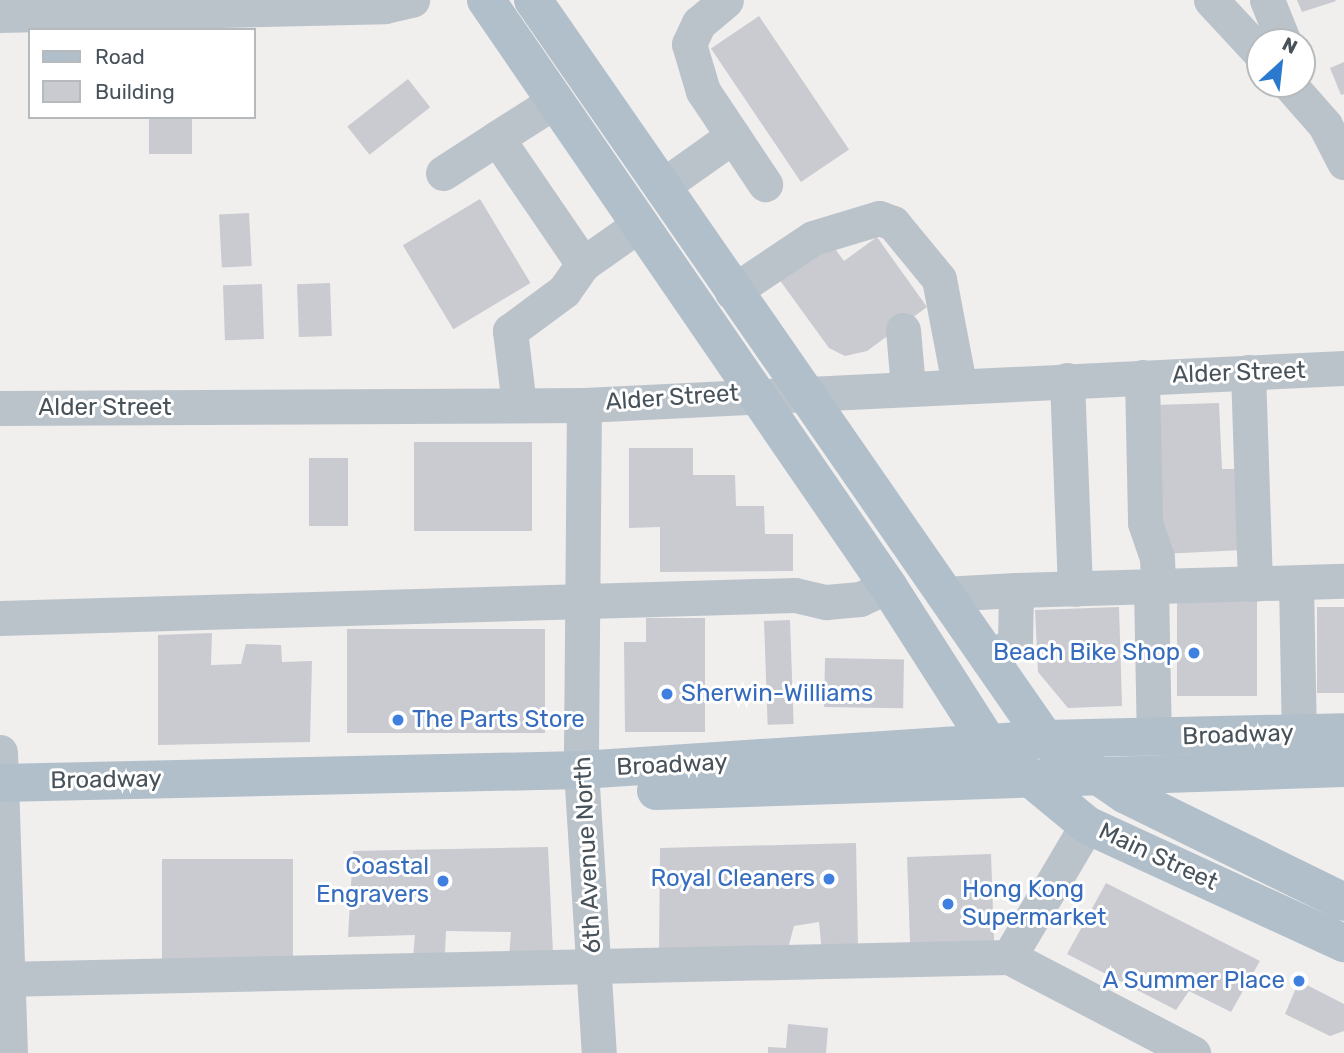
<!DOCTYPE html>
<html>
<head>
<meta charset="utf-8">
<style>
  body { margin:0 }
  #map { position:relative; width:1344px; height:1053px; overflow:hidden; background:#f1eeee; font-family:Rubik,sans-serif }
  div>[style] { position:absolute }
  .building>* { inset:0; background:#c9cbd0; transform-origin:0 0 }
  .minor>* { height:35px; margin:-17.5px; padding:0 17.5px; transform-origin:17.5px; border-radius:17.5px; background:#bbc3ca }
  .major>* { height:38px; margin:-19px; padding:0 19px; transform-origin:19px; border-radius:19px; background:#b0bfca }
  .dots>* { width:19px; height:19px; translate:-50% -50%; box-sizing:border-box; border:4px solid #fff; border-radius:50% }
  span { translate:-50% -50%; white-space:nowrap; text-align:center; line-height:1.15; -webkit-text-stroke:6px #fff; paint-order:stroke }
  .street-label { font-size:24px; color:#48525a }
  .shop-label { font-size:24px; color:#366cbe }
  .right { translate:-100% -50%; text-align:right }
  .left { translate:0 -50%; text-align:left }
  .legend { position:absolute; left:28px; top:28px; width:228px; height:91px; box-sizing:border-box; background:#fff; border:2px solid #b6babd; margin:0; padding:9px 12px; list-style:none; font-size:21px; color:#48525a }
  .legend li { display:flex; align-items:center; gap:14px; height:35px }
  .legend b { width:35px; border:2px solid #b6babd }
  .north { position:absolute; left:1246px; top:28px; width:70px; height:70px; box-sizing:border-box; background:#fff; border:2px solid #b6babd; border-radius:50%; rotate:27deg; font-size:19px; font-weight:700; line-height:28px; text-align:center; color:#48525a }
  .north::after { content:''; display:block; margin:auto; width:24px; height:32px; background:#2a79cf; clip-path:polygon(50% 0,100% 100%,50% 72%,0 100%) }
</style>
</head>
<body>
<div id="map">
  <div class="building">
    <div style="clip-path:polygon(1297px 0,1335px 0,1336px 1px,1302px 12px)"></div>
    <div style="left:759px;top:16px;width:161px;height:58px;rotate:56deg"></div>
    <div style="clip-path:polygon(1344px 62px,1344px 94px,1341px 95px,1330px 68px)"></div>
    <div style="left:408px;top:79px;width:36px;height:77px;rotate:52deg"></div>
    <div style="left:149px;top:117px;width:43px;height:37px"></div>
    <div style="left:480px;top:199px;width:98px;height:90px;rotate:59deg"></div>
    <div style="left:249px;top:213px;width:53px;height:30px;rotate:87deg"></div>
    <div style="clip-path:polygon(877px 237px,927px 307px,867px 351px,845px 356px,829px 348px,776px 275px,827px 238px,844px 261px)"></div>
    <div style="left:330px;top:283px;width:53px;height:33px;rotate:88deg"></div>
    <div style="left:262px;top:284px;width:55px;height:39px;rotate:88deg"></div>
    <div style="clip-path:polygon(1219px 403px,1222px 469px,1239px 469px,1243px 550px,1162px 554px,1154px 405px)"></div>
    <div style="left:414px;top:442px;width:118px;height:89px"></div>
    <div style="clip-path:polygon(629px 448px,693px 448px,693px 475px,735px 475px,736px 506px,764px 506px,765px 534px,793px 534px,793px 571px,660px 572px,660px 527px,629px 528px)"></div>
    <div style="left:309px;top:458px;width:39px;height:68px"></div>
    <div style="left:1177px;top:601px;width:80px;height:95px"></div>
    <div style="clip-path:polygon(1119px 607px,1122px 706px,1068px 708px,1038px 672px,1035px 610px)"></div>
    <div style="left:1344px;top:607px;width:86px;height:27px;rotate:90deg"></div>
    <div style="clip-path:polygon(646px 618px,705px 618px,705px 732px,625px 732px,624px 642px,646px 642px)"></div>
    <div style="left:790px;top:620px;width:104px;height:26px;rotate:88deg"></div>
    <div style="left:545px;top:629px;width:104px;height:198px;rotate:90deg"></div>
    <div style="clip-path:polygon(212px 633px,211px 665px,241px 664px,246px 644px,281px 645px,282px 662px,312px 661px,310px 742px,158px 745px,158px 635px)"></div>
    <div style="left:825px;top:658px;width:79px;height:49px;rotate:1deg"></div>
    <div style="clip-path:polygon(856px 843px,858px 948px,822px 953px,819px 922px,794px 926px,787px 952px,659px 952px,660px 848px)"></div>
    <div style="clip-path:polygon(548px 847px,553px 953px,509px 957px,511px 932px,446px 931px,445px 954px,413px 957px,415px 935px,348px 937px,353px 851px)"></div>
    <div style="left:991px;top:854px;width:89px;height:84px;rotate:88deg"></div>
    <div style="left:162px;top:859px;width:131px;height:104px"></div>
    <div style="clip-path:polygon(1106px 883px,1260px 961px,1231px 1012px,1189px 991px,1176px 1010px,1067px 954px)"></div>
    <div style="clip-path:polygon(1299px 981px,1344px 1004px,1344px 1031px,1330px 1036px,1285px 1014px)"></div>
    <div style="clip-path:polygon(788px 1024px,828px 1028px,826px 1053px,768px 1053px,768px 1047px,786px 1048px)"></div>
  </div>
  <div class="minor">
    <div style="left:1211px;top:0;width:72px;rotate:47.2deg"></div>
    <div style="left:1267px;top:0;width:45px;rotate:68deg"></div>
    <div style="left:0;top:15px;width:385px;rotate:-1.3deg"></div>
    <div style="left:385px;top:6px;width:28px;rotate:-13deg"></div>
    <div style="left:1289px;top:84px;width:55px;rotate:48.7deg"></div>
    <div style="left:1325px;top:125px;width:42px;rotate:62.8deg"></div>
    <div style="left:555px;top:101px;width:69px;rotate:147.5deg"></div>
    <div style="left:497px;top:138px;width:153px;rotate:55.7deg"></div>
    <div style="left:583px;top:264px;width:70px;rotate:-35.1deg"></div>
    <div style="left:733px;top:136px;width:58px;rotate:56.3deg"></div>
    <div style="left:443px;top:173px;width:64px;rotate:-32.9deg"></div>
    <div style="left:661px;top:187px;width:88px;rotate:-35.3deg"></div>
    <div style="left:733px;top:136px;width:54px;rotate:-123.7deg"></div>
    <div style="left:703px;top:91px;width:49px;rotate:-106.6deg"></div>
    <div style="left:689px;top:44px;width:23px;rotate:-65deg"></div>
    <div style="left:699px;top:23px;width:35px;rotate:-40deg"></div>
    <div style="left:732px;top:292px;width:97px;rotate:-33.7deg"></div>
    <div style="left:813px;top:238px;width:69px;rotate:-16.9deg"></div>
    <div style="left:879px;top:218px;width:15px;rotate:20deg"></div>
    <div style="left:893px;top:223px;width:72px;rotate:50.6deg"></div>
    <div style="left:939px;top:279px;width:107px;rotate:79.2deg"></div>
    <div style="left:903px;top:330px;width:57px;rotate:85deg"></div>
    <div style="left:1248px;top:372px;width:212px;rotate:88.1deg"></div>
    <div style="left:1142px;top:377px;width:146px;rotate:88.8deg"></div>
    <div style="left:1145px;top:523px;width:36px;rotate:71deg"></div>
    <div style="left:1157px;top:557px;width:29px;rotate:88deg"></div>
    <div style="left:1067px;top:380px;width:209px;rotate:87.8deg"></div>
    <div style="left:519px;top:405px;width:75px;rotate:-96.9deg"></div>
    <div style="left:510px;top:331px;width:67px;rotate:-36.5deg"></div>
    <div style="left:564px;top:291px;width:33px;rotate:-55deg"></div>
    <div style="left:584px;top:405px;width:365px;rotate:90.5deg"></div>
    <div style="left:581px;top:770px;width:284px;rotate:86.4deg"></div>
    <div style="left:0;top:408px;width:584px;rotate:-0.29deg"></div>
    <div style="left:584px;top:405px;width:761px;rotate:-2.79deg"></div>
    <div style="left:1296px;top:583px;width:151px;rotate:88.9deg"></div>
    <div style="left:1151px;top:587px;width:150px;rotate:88.9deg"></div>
    <div style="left:1016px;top:590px;width:328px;rotate:-1.6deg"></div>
    <div style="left:943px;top:594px;width:73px;rotate:-3.1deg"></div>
    <div style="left:1016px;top:590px;width:52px;rotate:91.1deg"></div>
    <div style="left:1015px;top:642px;width:32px;rotate:145deg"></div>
    <div style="left:0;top:618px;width:795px;rotate:-1.66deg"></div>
    <div style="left:795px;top:595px;width:32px;rotate:13deg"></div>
    <div style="left:826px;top:602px;width:34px;rotate:-5deg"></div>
    <div style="left:860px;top:599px;width:31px;rotate:-25deg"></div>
    <div style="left:0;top:752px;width:301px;rotate:88.1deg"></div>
    <div style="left:1087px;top:825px;width:153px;rotate:120.6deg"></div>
    <div style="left:1009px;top:957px;width:208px;rotate:27.6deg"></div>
    <div style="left:0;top:979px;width:1009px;rotate:-1.25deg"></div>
  </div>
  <div class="major">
    <div style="left:486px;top:0;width:711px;rotate:55.55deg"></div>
    <div style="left:888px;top:586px;width:188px;rotate:57.4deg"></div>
    <div style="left:989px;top:744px;width:127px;rotate:39.6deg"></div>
    <div style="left:1087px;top:825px;width:283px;rotate:24.7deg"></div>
    <div style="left:533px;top:0;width:899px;rotate:55.28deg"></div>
    <div style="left:1045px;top:739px;width:98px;rotate:34.7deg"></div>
    <div style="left:1126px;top:795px;width:243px;rotate:26.1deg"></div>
    <div style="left:0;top:783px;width:581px;rotate:-1.28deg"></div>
    <div style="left:581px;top:770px;width:465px;rotate:-3.8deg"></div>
    <div style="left:1045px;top:739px;width:299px;rotate:-1.3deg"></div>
    <div style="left:656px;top:791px;width:688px;rotate:-1.91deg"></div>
  </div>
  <div class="dots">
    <div style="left:1194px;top:653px;background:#3f7fe0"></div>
    <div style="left:667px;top:694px;background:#3f7fe0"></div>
    <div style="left:398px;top:720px;background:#3f7fe0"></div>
    <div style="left:829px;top:879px;background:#3f7fe0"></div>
    <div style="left:443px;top:881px;background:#3f7fe0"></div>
    <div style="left:948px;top:904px;background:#3f7fe0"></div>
    <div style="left:1299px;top:981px;background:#3f7fe0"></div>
  </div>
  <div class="street-label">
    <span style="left:1239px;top:373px;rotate:-2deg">Alder Street</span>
    <span style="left:672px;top:398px;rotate:-4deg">Alder Street</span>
    <span style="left:105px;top:408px">Alder Street</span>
    <span style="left:1238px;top:735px;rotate:-2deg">Broadway</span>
    <span style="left:672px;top:765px;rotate:-3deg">Broadway</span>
    <span style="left:106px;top:780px;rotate:-1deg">Broadway</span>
    <span style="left:588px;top:855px;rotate:-93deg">6th Avenue North</span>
    <span style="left:1158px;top:857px;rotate:25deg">Main Street</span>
  </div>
  <div class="shop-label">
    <span class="right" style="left:1180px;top:653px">Beach Bike Shop</span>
    <span class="left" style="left:681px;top:694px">Sherwin-Williams</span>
    <span class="left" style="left:412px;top:720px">The Parts Store</span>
    <span class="right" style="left:429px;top:881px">Coastal<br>Engravers</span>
    <span class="right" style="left:815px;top:879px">Royal Cleaners</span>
    <span class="left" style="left:962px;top:904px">Hong Kong<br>Supermarket</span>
    <span class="right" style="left:1285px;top:981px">A Summer Place</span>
  </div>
  <ul class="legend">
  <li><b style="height:9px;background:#b0bfca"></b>Road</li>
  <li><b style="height:19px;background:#c9cbd0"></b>Building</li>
  </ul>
  <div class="north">N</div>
</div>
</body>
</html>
